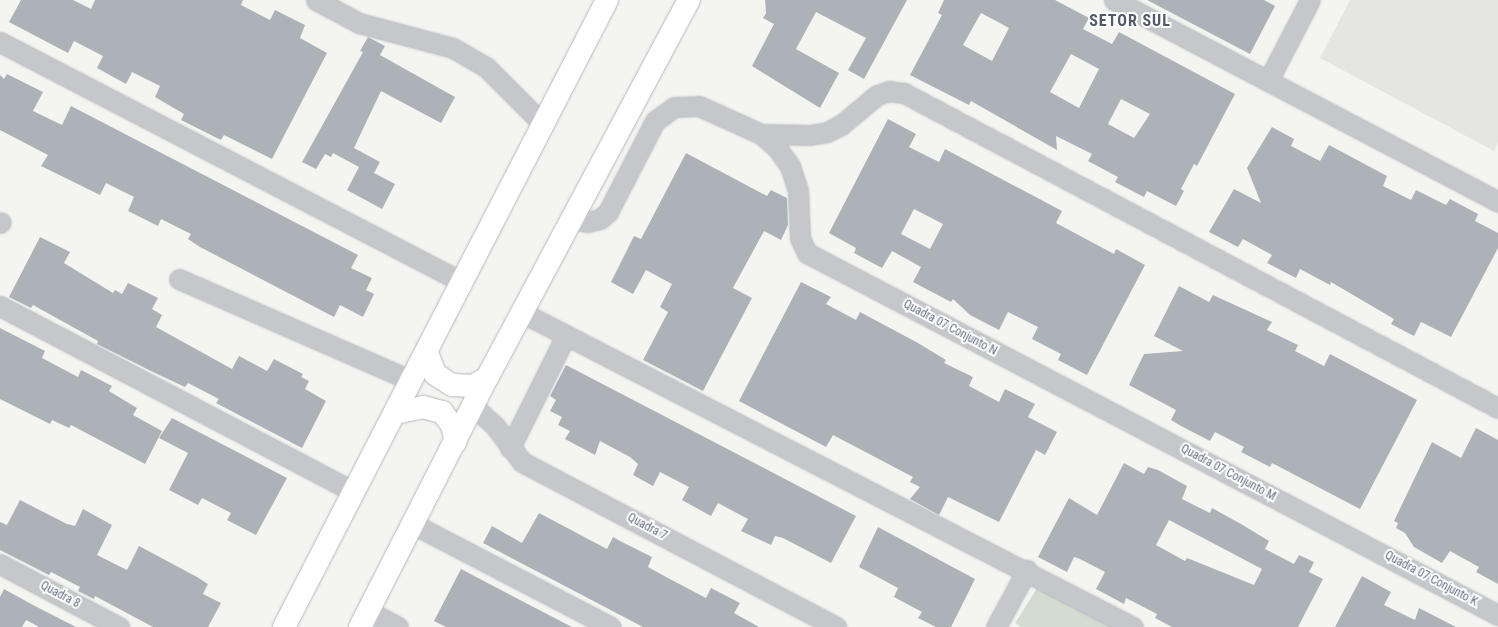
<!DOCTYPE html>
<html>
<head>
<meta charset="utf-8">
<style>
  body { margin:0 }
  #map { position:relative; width:1498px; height:627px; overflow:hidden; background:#f4f5f1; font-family:"Roboto Condensed",sans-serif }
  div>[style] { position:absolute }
  .built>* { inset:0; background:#e5e5e4 }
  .green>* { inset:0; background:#d4dcd2 }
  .building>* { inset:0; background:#adb2b9 }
  .roads { filter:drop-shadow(0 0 1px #b5b8bd) drop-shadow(0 0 1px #b5b8bd) }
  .minor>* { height:19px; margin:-9.5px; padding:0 9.5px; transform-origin:9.5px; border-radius:9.5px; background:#c5c7cb }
  .major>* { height:22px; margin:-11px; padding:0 11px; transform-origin:11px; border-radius:11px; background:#fff }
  span { translate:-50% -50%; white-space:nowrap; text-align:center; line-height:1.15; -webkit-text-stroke:4px #fff; paint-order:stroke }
  .street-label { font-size:12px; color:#646f82 }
  .district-label { font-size:16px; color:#525a67; font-weight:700; letter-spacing:1px }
</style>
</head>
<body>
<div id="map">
  <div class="built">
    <div style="clip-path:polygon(1350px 0,1498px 0,1498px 143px,1494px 151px,1320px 58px)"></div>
  </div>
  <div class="green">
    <div style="clip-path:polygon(1039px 585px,1120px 627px,1021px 627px,1015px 623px)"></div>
  </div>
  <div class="building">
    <div style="clip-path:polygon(21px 0,73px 0,91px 9px,95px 0,243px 0,241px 5px,270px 20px,275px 10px,305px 25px,300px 38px,327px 53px,272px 159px,224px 135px,221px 140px,181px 120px,184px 114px,155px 97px,160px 86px,132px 72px,126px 84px,97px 68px,103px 56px,74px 41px,68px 53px,9px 22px)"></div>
    <div style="clip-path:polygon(765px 0,907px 0,864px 79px,848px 70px,866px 38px,816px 12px,796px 49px,839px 73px,820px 108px,752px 66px,774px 24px,763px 18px,766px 13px)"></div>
    <div style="clip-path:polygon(evenodd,944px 0,1055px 0,1089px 18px,1083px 29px,1112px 44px,1119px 32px,1235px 94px,1197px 166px,1194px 164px,1181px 189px,1184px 191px,1176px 206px,1147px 191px,1144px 197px,1115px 182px,1118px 177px,1088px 161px,1092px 154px,1056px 136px,1057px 150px,971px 101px,969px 105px,910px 75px,942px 15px,938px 13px,944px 0,981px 13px,1009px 28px,992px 61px,963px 45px,981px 13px,944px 0,1071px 54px,1099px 69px,1079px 108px,1050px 92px,1071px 54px,944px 0,1121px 99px,1150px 114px,1134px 138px,1108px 124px,1121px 99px)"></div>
    <div style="clip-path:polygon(1147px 0,1264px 0,1275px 6px,1250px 54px)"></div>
    <div style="clip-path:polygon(368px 37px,385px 46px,380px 55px,455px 97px,441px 123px,381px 91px,354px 148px,380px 162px,374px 173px,395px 184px,382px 209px,347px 190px,359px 167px,333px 153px,331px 157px,325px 154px,316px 169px,302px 162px,363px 52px,360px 51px)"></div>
    <div style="clip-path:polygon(7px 74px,43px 92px,33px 111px,62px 125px,71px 106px,358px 255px,351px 268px,372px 278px,366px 290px,374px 294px,363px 317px,340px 305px,334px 317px,200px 247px,188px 239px,191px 234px,161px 219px,158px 226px,128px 211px,134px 197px,106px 183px,100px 195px,41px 166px,48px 155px,0 130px,0 75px,4px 79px)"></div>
    <div style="clip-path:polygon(evenodd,888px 119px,916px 134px,909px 147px,939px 162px,945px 149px,1062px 211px,1056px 223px,1114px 254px,1116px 249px,1145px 265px,1087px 375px,1058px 360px,1061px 354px,1032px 339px,1038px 327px,1008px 312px,999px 330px,970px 315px,953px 299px,951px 302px,913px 282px,921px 267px,892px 251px,882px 268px,854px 253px,856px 248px,829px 233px,888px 119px,914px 209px,943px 224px,930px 249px,901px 234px,914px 209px)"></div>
    <div style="clip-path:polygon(1272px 127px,1294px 139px,1291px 146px,1320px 161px,1329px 145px,1387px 176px,1383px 186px,1411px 200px,1416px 190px,1446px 205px,1450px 199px,1478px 214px,1475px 221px,1498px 233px,1498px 248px,1451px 337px,1421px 322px,1414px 336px,1391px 324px,1394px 319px,1331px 282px,1330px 285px,1300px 269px,1296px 278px,1267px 263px,1272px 255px,1243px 239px,1238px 247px,1209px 232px,1234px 189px,1261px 203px,1247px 168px)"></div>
    <div style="clip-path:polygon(686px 153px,767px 196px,771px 190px,787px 198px,788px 225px,781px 240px,764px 231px,733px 288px,752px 298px,703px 391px,643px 360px,668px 312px,660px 307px,672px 284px,646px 270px,633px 294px,611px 282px,634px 236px,641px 239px)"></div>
    <div style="clip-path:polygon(40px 237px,70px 252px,64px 263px,113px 293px,115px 290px,122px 294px,128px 283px,158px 298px,152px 309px,162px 315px,156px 327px,232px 369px,239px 356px,267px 371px,274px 359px,303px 374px,301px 377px,309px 381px,305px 389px,326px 401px,302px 448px,216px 403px,219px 399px,188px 383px,185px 387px,155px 373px,97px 344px,98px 341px,33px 305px,31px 308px,9px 297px)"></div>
    <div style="clip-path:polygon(801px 282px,831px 297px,826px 304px,856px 320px,860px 312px,918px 343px,946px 360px,944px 363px,973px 377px,969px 386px,999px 402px,1005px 389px,1035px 404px,1028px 417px,1057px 432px,1045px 455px,1036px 450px,999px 522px,948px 497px,939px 515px,910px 499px,920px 487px,910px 482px,913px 477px,833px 435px,826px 447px,739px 401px)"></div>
    <div style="clip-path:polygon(1179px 286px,1209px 302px,1213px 295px,1272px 322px,1267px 330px,1298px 345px,1295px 351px,1324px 366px,1330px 354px,1417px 400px,1360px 509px,1272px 463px,1270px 467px,1241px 452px,1244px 447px,1215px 432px,1210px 441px,1181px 426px,1171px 420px,1176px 410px,1129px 385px,1144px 354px,1183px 351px,1154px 336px)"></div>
    <div style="clip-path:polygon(0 328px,45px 351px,42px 358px,78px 377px,81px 370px,112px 386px,109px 391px,137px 408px,133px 415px,162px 431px,145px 464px,71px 425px,69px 428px,52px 420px,50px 424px,0 399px)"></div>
    <div style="clip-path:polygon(566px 365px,856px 516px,831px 563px,783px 538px,775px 536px,771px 545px,741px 531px,748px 519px,718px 503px,711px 516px,700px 510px,682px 500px,689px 487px,660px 472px,653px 486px,633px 475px,638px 464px,630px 457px,600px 441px,595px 455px,565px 439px,570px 431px,558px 425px,562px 417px,550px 411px,556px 400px,550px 396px)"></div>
    <div style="clip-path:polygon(172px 418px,287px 478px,256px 535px,227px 520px,231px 513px,202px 498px,198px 505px,169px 490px,188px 453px,159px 438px)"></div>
    <div style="clip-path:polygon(1476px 428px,1498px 440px,1498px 584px,1476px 572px,1479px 567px,1450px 551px,1442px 563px,1414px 547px,1405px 533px,1396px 528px,1398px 523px,1394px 521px,1432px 442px,1461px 458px)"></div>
    <div style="clip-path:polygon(evenodd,1124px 463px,1144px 474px,1148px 467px,1158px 470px,1187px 486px,1182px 499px,1210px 513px,1212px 508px,1241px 524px,1269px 541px,1265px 549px,1294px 564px,1299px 555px,1314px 562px,1309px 572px,1323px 579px,1298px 627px,1172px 627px,1155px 618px,1157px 614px,1126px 598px,1124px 604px,1096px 589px,1105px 572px,1080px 559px,1074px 557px,1067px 572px,1038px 557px,1069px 498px,1097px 515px,1124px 463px,1169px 520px,1262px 569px,1254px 585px,1187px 558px,1185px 561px,1156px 545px,1169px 520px)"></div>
    <div style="clip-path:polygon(20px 500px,67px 524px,75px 526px,83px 509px,112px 525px,97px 555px,127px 570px,139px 546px,197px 577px,208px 584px,203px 594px,221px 603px,208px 627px,153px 627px,95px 596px,94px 599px,78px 591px,80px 587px,51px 572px,49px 575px,0 550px,0 522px,7px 525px)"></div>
    <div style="clip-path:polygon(539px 513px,607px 549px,613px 537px,620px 541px,652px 557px,648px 567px,668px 578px,706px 598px,711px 588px,740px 603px,734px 613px,759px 627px,643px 627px,483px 543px,492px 526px,522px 543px)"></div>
    <div style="clip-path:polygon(878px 527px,975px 579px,951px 627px,936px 627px,918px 618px,922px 612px,894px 597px,898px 588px,859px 567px)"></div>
    <div style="clip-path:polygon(461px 569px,501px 590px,572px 627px,446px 627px,434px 621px)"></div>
    <div style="clip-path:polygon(1362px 576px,1391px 592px,1384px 605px,1415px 620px,1419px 608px,1456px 627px,1335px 627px)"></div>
    <div style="clip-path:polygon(4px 589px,33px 605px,76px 627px,39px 627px,26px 620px,22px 627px,0 627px,0 597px)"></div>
  </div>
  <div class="roads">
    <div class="minor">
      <div style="left:316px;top:0;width:49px;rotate:28.1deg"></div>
      <div style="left:359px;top:23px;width:97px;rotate:14.9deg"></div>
      <div style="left:453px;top:48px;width:38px;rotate:30deg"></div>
      <div style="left:486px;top:67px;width:81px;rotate:45deg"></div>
      <div style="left:1114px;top:0;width:434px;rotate:27.7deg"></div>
      <div style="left:0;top:42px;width:521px;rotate:27.45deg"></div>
      <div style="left:1268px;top:81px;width:91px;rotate:-62.6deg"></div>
      <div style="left:761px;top:134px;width:49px;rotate:1.2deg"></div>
      <div style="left:810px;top:135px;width:17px;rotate:-10deg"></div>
      <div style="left:827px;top:132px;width:16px;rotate:-27deg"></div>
      <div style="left:841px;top:125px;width:47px;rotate:-39.8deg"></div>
      <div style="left:877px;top:95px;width:13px;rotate:-18deg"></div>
      <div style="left:889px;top:91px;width:15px;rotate:8deg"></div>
      <div style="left:904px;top:93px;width:672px;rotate:27.94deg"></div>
      <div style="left:572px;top:219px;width:16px;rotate:11deg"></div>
      <div style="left:588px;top:222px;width:12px;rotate:-14deg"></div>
      <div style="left:600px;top:219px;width:11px;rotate:-41deg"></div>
      <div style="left:608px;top:212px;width:102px;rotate:-62.7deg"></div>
      <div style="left:655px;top:121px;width:24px;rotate:-36deg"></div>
      <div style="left:674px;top:107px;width:25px;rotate:-2deg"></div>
      <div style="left:699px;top:106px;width:68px;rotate:24.3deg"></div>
      <div style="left:761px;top:134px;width:21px;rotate:41deg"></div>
      <div style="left:777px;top:148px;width:22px;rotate:54deg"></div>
      <div style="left:790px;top:166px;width:25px;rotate:72deg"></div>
      <div style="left:798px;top:190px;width:48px;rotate:87.6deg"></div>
      <div style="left:800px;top:238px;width:17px;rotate:65deg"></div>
      <div style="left:807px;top:253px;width:780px;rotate:27.65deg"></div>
      <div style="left:0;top:223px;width:1px;rotate:-45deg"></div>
      <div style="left:179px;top:279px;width:254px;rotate:23.6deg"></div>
      <div style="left:0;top:306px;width:399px;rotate:27.7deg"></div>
      <div style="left:523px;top:313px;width:686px;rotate:27.24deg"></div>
      <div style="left:474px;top:407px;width:28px;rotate:42deg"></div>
      <div style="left:495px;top:426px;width:45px;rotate:53.1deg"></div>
      <div style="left:522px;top:462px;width:355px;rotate:27.7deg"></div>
      <div style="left:510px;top:448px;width:126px;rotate:-63.6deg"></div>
      <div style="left:413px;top:524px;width:223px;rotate:27.5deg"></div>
      <div style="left:0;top:564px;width:135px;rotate:27.9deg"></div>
      <div style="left:368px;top:611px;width:34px;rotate:28deg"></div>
      <div style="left:996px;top:627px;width:65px;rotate:-61.5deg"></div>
    </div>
    <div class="major">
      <div style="left:427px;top:353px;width:22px;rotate:69deg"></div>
      <div style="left:435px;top:374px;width:20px;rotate:33deg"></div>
      <div style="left:452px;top:385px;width:21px;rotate:3deg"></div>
      <div style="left:473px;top:386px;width:16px;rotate:-30deg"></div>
      <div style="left:395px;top:413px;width:29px;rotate:-12deg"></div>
      <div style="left:423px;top:407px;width:20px;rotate:15deg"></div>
      <div style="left:442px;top:412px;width:16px;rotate:52deg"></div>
      <div style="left:452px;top:425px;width:17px;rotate:77deg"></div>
      <div style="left:284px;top:627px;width:705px;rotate:-62.74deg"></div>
      <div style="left:360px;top:627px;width:280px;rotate:-63deg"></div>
      <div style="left:487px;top:378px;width:429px;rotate:-61.9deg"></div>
    </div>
  </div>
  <div class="street-label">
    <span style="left:950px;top:328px;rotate:28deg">Quadra 07 Conjunto N</span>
    <span style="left:1228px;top:473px;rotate:28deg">Quadra 07 Conjunto M</span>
    <span style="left:647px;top:527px;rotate:28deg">Quadra 7</span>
    <span style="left:1431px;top:579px;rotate:28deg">Quadra 07 Conjunto K</span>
    <span style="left:60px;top:595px;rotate:28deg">Quadra 8</span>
  </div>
  <div class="district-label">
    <span style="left:1130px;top:21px">SETOR SUL</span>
  </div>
</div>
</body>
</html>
